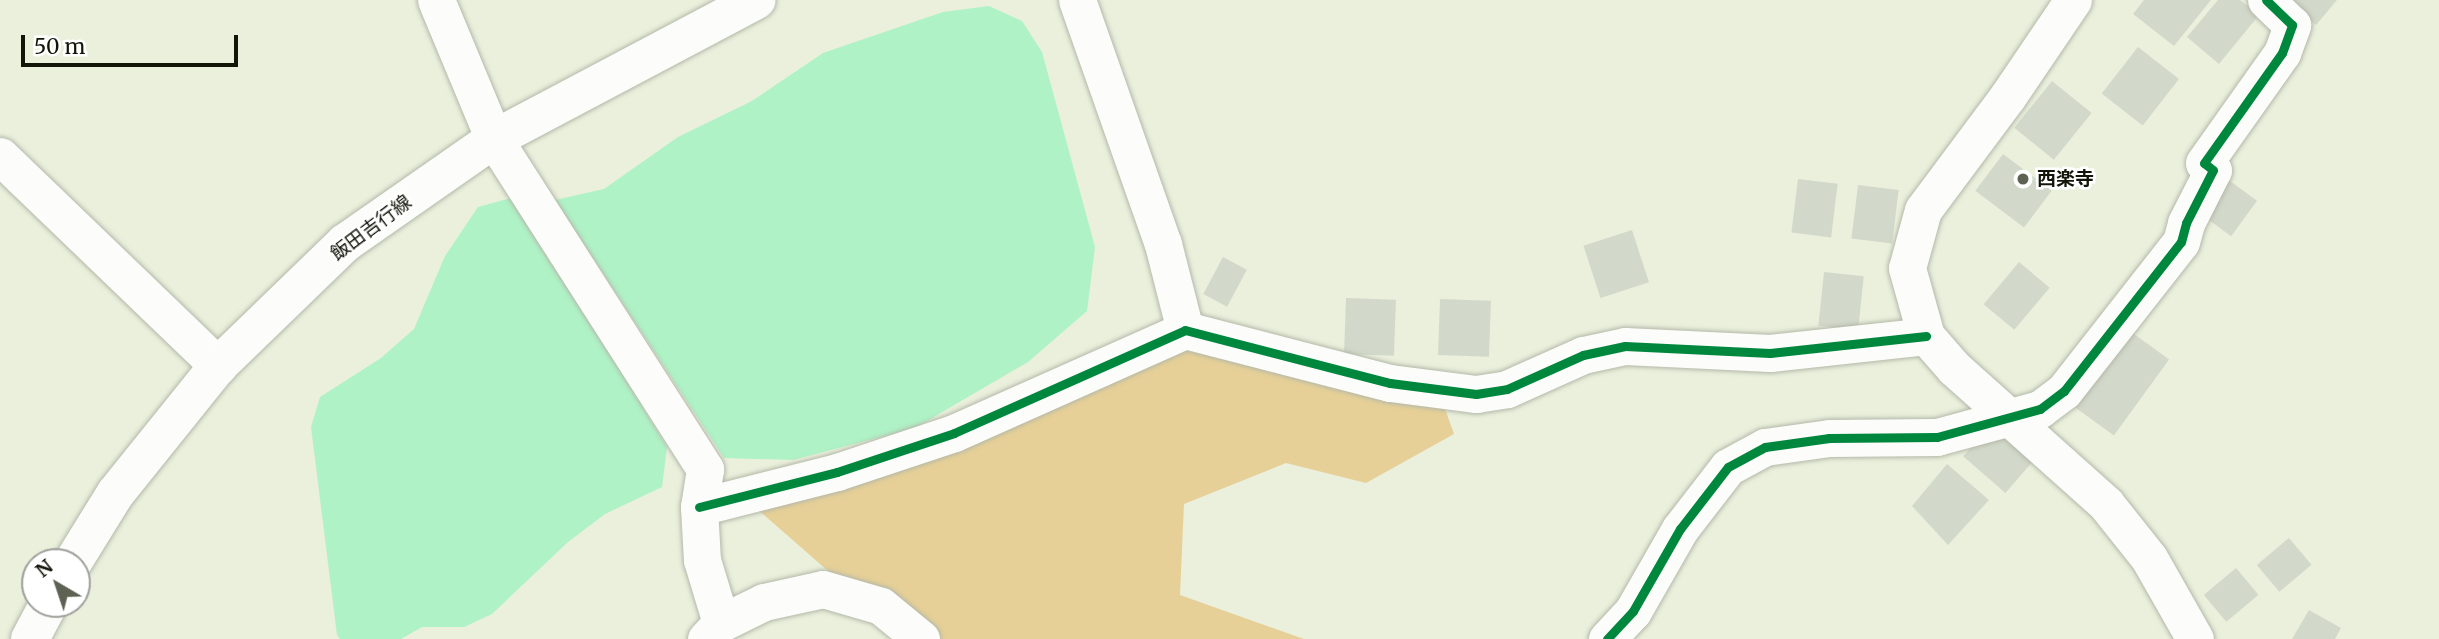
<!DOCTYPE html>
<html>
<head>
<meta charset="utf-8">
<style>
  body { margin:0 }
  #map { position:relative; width:2439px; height:639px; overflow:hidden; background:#eaf0dc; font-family:Merriweather,"Noto Sans JP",serif }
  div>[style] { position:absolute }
  .forest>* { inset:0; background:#e6d097 }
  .water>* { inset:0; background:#aff2c6 }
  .building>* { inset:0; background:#d2d9ca; transform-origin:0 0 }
  .roads { filter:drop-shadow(0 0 2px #b4b8a9) drop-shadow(0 0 2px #b4b8a9) }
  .minor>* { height:37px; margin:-18.5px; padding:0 18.5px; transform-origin:18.5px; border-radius:18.5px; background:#fcfdfa }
  .major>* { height:38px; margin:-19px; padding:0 19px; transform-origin:19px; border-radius:19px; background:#fcfdfa }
  .cycleway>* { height:9px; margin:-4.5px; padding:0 4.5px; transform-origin:4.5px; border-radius:4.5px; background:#00873e }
  .dots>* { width:19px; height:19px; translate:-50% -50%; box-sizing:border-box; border:4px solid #fff; border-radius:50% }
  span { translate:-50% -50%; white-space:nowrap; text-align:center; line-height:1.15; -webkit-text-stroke:5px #fff; paint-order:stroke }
  .poi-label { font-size:19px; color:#121508; font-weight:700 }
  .left { translate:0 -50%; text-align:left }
  .street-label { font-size:19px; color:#121508 }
  .north { position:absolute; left:21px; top:548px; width:70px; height:70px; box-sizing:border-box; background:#fff; border:2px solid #a0a19c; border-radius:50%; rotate:321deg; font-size:19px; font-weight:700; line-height:28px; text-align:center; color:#121508 }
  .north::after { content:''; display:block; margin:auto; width:24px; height:32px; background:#5e6252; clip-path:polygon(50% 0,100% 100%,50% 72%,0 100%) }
  .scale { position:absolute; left:21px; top:35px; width:217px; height:32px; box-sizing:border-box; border:4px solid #121508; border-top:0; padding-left:9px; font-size:21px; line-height:24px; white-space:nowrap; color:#121508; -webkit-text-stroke:5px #fff; paint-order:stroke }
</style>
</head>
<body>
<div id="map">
  <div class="forest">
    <div style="clip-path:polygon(1185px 330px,1438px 389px,1454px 434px,1366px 483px,1286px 463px,1184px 504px,1180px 595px,1304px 639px,906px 639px,741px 495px)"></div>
  </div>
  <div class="water">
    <div style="clip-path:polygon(989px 6px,1022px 21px,1042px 52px,1095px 247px,1087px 311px,1028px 362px,915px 428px,793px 460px,724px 458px,555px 200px,604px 189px,678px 137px,752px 101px,823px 53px,943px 12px)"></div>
    <div style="clip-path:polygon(515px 197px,667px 447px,662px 487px,605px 514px,568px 542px,492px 614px,464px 627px,422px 627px,401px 639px,340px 639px,337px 635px,311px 427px,320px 397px,381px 358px,414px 329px,445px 256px,478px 207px)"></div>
  </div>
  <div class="building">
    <div style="clip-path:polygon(2144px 0,2211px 0,2174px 46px,2133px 14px)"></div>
    <div style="clip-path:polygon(2218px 0,2240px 0,2259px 15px,2219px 64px,2187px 37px)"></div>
    <div style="clip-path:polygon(2285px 0,2337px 0,2316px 25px)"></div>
    <div style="left:2138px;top:47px;width:52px;height:59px;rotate:38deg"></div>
    <div style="left:2052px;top:81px;width:51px;height:60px;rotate:39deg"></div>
    <div style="left:2003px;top:154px;width:61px;height:46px;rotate:37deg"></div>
    <div style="left:2219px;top:173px;width:47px;height:44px;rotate:36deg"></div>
    <div style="left:1798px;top:179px;width:40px;height:54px;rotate:7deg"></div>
    <div style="left:1858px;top:185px;width:41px;height:54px;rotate:7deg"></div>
    <div style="left:1632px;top:230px;width:55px;height:51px;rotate:72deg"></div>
    <div style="left:1223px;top:257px;width:27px;height:42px;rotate:28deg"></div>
    <div style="left:2019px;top:262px;width:40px;height:55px;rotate:40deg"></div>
    <div style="left:1824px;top:272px;width:40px;height:54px;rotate:6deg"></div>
    <div style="left:1346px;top:298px;width:50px;height:56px;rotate:2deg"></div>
    <div style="left:1440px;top:299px;width:51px;height:56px;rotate:2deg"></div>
    <div style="left:2123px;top:326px;width:57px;height:94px;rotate:36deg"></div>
    <div style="left:1992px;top:423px;width:56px;height:44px;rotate:41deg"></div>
    <div style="clip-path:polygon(1947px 464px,1989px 500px,1948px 545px,1912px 506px)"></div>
    <div style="left:2289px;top:538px;width:35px;height:42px;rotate:50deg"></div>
    <div style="left:2236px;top:568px;width:35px;height:42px;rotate:50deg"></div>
    <div style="clip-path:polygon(2309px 610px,2341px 628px,2335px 639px,2292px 639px)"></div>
  </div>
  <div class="roads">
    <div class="minor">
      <div style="left:436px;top:0;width:151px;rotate:67.4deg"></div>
      <div style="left:494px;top:139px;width:392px;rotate:57.4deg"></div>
      <div style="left:705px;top:469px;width:38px;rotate:99deg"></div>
      <div style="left:699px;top:507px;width:53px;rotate:86.8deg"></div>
      <div style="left:702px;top:560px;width:66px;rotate:73.2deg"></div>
      <div style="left:721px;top:623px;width:22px;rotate:133deg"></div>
      <div style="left:1077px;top:0;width:259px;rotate:70.6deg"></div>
      <div style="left:1163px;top:244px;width:89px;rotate:75.7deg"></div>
      <div style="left:2073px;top:0;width:116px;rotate:124.1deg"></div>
      <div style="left:2008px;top:96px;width:142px;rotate:126.7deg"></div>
      <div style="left:1923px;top:210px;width:60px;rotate:105.4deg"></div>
      <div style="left:1907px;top:268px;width:71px;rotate:74.4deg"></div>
      <div style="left:1926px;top:336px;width:43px;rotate:48.8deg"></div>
      <div style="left:1954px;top:368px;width:204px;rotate:41.8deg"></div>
      <div style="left:2106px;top:504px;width:69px;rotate:51.5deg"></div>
      <div style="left:2149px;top:558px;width:93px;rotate:60.4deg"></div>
      <div style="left:0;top:156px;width:303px;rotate:43.9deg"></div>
      <div style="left:699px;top:507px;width:142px;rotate:-14.2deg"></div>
      <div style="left:837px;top:472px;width:123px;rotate:-18.4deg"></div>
      <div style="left:954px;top:433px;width:253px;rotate:-24deg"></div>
      <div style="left:1185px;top:330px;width:212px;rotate:14.5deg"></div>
      <div style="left:1390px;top:383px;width:87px;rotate:7.3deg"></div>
      <div style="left:1476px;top:394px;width:31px;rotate:-9deg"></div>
      <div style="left:1507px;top:389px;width:83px;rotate:-24.1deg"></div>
      <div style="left:1583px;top:355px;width:43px;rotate:-12.1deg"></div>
      <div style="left:1625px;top:346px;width:145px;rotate:2.8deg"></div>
      <div style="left:1770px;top:353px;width:157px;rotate:-6.2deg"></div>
      <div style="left:721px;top:623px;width:48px;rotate:-26deg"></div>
      <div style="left:764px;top:602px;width:60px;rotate:-12.4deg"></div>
      <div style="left:823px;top:589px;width:60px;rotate:16.3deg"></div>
      <div style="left:881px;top:606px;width:52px;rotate:39.5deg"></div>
      <div style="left:1607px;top:639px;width:38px;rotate:-47deg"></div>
      <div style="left:1633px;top:611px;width:95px;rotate:-60.2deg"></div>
      <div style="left:1680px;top:529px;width:78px;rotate:-52.3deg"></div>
      <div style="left:1728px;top:467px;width:42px;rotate:-28.4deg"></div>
      <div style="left:1765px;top:447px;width:65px;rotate:-8deg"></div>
      <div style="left:1829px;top:438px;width:108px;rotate:-0.5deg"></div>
      <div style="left:1937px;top:437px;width:107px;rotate:-15.2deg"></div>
      <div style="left:2040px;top:409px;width:30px;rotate:-37deg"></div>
      <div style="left:2064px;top:391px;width:189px;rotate:-51.9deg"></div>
      <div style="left:2181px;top:242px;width:20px;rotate:-75deg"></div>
      <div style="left:2186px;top:223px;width:59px;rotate:-63deg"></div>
      <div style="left:2213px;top:170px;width:11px;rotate:-142deg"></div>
      <div style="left:2204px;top:163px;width:135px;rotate:-54.7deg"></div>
      <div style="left:2282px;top:53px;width:30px;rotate:-70deg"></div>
      <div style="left:2292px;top:25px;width:36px;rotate:-136deg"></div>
    </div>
    <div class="major">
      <div style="left:73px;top:562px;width:80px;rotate:-58.3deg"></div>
      <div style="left:115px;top:494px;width:164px;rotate:-51.2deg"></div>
      <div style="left:218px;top:366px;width:177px;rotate:-44.1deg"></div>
      <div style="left:345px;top:243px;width:182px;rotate:-34.9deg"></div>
      <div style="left:494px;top:139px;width:297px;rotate:-27.9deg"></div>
      <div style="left:30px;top:639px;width:40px;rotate:-62deg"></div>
    </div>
  </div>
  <div class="cycleway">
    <div style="left:699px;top:507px;width:142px;rotate:-14.2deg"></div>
    <div style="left:837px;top:472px;width:123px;rotate:-18.4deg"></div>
    <div style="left:954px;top:433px;width:253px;rotate:-24deg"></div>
    <div style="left:1185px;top:330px;width:212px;rotate:14.5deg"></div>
    <div style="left:1390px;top:383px;width:87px;rotate:7.3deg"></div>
    <div style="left:1476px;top:394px;width:31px;rotate:-9deg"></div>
    <div style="left:1507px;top:389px;width:83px;rotate:-24.1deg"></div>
    <div style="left:1583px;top:355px;width:43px;rotate:-12.1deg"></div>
    <div style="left:1625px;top:346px;width:145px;rotate:2.8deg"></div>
    <div style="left:1770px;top:353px;width:157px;rotate:-6.2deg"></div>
    <div style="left:1607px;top:639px;width:38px;rotate:-47deg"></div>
    <div style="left:1633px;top:611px;width:95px;rotate:-60.2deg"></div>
    <div style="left:1680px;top:529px;width:78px;rotate:-52.3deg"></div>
    <div style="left:1728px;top:467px;width:42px;rotate:-28.4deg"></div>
    <div style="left:1765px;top:447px;width:65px;rotate:-8deg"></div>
    <div style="left:1829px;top:438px;width:108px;rotate:-0.5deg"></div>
    <div style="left:1937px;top:437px;width:107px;rotate:-15.2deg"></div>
    <div style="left:2040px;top:409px;width:30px;rotate:-37deg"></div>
    <div style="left:2064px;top:391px;width:189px;rotate:-51.9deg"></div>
    <div style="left:2181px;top:242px;width:20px;rotate:-75deg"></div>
    <div style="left:2186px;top:223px;width:59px;rotate:-63deg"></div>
    <div style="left:2213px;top:170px;width:11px;rotate:-142deg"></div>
    <div style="left:2204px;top:163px;width:135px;rotate:-54.7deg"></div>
    <div style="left:2282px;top:53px;width:30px;rotate:-70deg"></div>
    <div style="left:2292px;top:25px;width:36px;rotate:-136deg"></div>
  </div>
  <div class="dots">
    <div style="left:2023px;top:179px;background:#5e6252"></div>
  </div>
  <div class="poi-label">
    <span class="left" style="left:2037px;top:179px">西楽寺</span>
  </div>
  <div class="street-label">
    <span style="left:371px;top:228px;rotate:-37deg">飯田吉行線</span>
  </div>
  <div class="north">N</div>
  <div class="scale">50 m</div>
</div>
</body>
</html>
